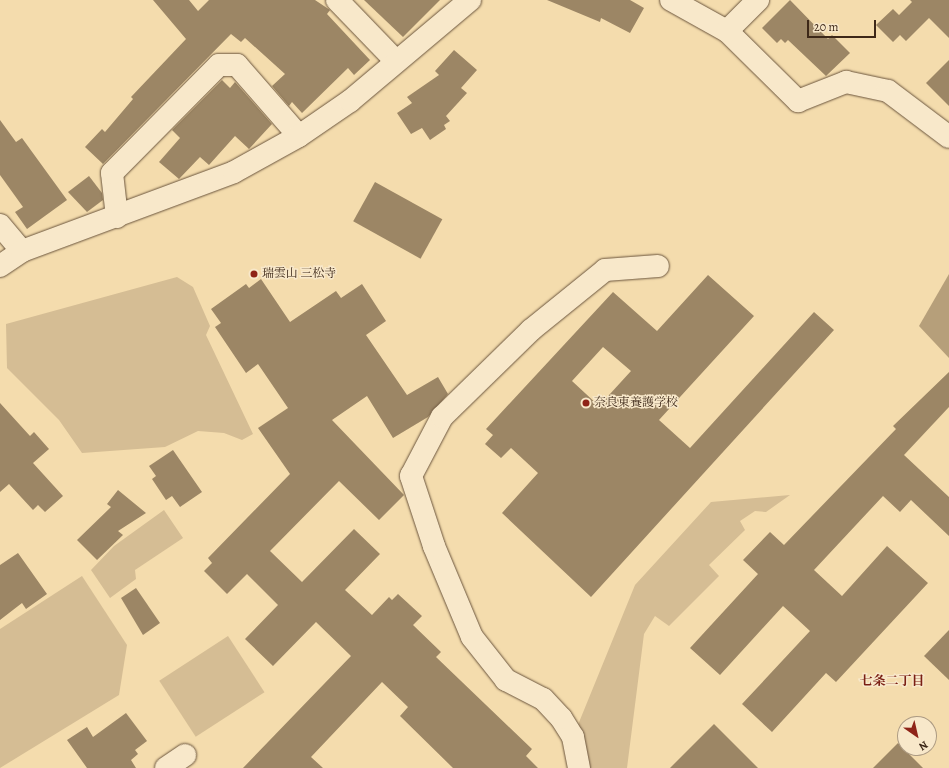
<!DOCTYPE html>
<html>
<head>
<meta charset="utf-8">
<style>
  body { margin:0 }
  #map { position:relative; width:949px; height:768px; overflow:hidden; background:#f4dcad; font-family:Alegreya,"Noto Serif JP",serif }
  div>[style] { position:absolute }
  .green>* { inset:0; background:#d5bd94; transform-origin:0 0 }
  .water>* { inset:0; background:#b69f7a }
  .building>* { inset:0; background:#9c8665; transform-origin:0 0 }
  .roads { filter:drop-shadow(0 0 1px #6b553d) drop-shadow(0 0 1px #6b553d) }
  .minor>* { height:22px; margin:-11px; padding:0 11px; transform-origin:11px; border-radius:11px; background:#f8e8ca }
  .dots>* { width:11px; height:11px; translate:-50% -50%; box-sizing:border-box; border:2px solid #f8e8ca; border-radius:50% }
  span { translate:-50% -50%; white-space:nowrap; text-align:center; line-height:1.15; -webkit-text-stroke:3px #f8e8ca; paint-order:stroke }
  .poi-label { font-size:12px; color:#3d2818 }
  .left { translate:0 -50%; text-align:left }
  .neighbourhood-label { font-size:13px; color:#7a1f14; font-weight:700 }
  .north { position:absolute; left:897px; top:716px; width:40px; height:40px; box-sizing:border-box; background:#f8e8ca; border:1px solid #ad9b83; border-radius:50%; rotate:146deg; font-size:11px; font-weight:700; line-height:16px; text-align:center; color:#3d2818 }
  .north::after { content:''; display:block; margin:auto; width:14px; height:18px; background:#8f2418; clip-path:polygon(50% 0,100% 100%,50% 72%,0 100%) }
  .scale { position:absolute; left:807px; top:20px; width:69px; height:18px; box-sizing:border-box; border:2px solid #3d2818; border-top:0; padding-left:5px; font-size:12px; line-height:14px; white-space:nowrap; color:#3d2818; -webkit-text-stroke:3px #f8e8ca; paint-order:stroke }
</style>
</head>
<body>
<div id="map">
  <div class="green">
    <div style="clip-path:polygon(177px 277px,193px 287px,210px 326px,206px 335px,253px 434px,242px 440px,224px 433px,198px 431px,165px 447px,82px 453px,59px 420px,7px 368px,6px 324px)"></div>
    <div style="clip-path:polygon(790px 495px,766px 512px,755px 511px,740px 521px,745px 530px,709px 565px,719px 576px,669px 626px,655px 616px,644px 634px,627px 768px,579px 768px,573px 737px,635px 585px,711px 502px)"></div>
    <div style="clip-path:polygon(164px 510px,183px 538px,135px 570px,136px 579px,110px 598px,91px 570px,114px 546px)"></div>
    <div style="clip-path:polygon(82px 576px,127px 645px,119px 695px,0 768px,0 629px)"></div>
    <div style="left:228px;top:636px;width:67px;height:82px;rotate:57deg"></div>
  </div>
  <div class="water">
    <div style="clip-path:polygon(949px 274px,949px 358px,919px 326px)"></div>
  </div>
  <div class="building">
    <div style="clip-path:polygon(153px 0,189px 0,198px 11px,209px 0,315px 0,330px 10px,327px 14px,370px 60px,354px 75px,348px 68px,302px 113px,292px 102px,289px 106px,272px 86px,285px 74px,245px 38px,241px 42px,231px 34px,103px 164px,85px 147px,102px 129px,105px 132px,133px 99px,131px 97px,186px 39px)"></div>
    <div style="clip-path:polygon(364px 0,440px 0,403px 37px)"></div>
    <div style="clip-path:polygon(547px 0,630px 0,644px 8px,630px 33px,601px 18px,600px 22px)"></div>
    <div style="clip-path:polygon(790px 0,828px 39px,832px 35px,850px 53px,826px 76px,788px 40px,785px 43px,781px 39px,777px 43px,762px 28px)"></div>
    <div style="clip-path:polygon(910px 0,949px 0,949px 38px,929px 18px,906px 41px,900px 35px,893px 42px,876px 25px,893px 9px,899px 15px,912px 2px)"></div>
    <div style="clip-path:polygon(454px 50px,477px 70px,461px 88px,467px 93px,446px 116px,450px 121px,444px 125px,446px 129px,430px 140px,422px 128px,411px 134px,397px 113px,412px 103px,407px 97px,439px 75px,435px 71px)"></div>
    <div style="clip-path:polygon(949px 60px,949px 106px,926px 83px)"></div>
    <div style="clip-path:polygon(222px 80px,230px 88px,235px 82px,272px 124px,249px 149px,235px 136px,209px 165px,200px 157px,179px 179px,159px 162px,180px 138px,172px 130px)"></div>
    <div style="clip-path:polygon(0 120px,16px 142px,22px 138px,67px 200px,27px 229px,15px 212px,23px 207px,0 175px)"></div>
    <div style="clip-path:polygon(89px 176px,102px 193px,103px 200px,87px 212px,68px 192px)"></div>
    <div style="left:375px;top:182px;width:77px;height:45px;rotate:29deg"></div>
    <div style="clip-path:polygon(evenodd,708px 275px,754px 316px,659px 420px,690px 448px,814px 312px,834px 330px,591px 597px,502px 513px,538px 473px,511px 448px,501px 458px,485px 444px,493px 435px,486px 429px,613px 292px,657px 331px,708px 275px,603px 347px,631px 371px,599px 406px,572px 381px,603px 347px)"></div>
    <div style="clip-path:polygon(261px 279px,290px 322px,336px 291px,341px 298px,362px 284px,386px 321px,366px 335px,407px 395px,438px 377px,448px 394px,428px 417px,393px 438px,367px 396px,332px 420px,404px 495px,379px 520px,339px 481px,270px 551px,302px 582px,354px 529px,380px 554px,345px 590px,372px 615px,389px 597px,392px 600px,398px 594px,422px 616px,413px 625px,441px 652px,436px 657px,532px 749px,526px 756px,538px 768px,453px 768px,400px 716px,408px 707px,382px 682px,311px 757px,323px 768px,243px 768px,351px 656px,316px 622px,273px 666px,245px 639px,278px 605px,247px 574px,227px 594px,204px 571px,212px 563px,208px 558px,290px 474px,258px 428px,288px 408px,258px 364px,246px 373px,215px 327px,221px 323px,211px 309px,246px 284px,249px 288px)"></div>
    <div style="clip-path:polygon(949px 372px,949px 407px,904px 455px,949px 497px,949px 536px,911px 500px,900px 512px,883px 496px,814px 570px,842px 596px,887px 546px,928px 583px,836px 682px,826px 673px,772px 732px,742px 704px,810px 631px,783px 606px,720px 675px,690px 648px,758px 574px,743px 560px,770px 532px,784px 545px,896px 429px,893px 426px)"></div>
    <div style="clip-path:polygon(0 403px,30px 436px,34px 432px,49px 449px,33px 463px,63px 496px,45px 512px,38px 505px,33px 510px,9px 484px,0 492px)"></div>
    <div style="clip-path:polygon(173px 450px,202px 492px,180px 507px,172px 496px,166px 500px,152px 479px,156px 476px,149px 466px)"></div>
    <div style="clip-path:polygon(118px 490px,146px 513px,118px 531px,123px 535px,97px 560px,77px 540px,111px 507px,107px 504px)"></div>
    <div style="clip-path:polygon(18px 553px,47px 594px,26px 609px,22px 603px,0 620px,0 565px)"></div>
    <div style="clip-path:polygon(136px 588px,160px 623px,143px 635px,121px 598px)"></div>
    <div style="clip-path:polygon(949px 630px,949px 680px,924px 656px)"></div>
    <div style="clip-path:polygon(126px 713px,147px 741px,135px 750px,138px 754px,131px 760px,136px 768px,87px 768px,67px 740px,87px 727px,93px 737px)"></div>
    <div style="clip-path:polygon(714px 724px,758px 768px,670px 768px)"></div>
    <div style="clip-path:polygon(898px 743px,923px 768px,873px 768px)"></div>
  </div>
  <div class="roads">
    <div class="minor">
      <div style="left:337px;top:0;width:85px;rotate:46deg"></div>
      <div style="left:671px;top:0;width:64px;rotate:29deg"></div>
      <div style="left:727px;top:31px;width:100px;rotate:44.6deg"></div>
      <div style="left:798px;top:101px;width:52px;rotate:-21.6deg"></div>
      <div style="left:846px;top:82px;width:43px;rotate:12.1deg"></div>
      <div style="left:888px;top:91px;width:76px;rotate:37deg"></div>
      <div style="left:727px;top:31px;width:44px;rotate:-45deg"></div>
      <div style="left:117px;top:217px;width:44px;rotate:-96.5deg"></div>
      <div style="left:112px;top:173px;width:152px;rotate:-45.3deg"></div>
      <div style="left:219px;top:65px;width:18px"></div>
      <div style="left:237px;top:65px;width:94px;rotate:48.9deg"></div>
      <div style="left:0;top:225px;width:34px;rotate:50deg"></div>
      <div style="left:0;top:266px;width:27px;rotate:-34deg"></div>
      <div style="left:22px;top:251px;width:226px;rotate:-20.4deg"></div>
      <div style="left:234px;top:172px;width:74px;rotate:-29deg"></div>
      <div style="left:299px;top:136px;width:62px;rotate:-34.5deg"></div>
      <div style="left:350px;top:101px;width:157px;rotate:-40.1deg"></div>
      <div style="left:166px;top:768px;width:23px;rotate:-34deg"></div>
      <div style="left:579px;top:768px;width:32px;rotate:-101deg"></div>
      <div style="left:573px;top:737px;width:22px;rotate:-122deg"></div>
      <div style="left:561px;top:718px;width:26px;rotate:-133deg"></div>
      <div style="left:543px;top:699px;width:42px;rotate:-152.8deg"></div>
      <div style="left:506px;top:680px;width:55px;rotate:-128.3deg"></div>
      <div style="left:472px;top:637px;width:99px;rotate:-112.7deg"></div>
      <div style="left:434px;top:546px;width:74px;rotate:-108.2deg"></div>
      <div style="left:411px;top:476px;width:67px;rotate:-62.3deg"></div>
      <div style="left:442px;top:417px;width:124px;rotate:-44.3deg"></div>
      <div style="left:531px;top:330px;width:95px;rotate:-39deg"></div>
      <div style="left:605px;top:270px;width:53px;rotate:-4.3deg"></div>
    </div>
  </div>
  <div class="dots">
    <div style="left:254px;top:274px;background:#8f2418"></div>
    <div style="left:586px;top:403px;background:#8f2418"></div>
  </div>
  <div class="poi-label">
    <span class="left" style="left:262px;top:274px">瑞雲山 三松寺</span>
    <span class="left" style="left:594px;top:403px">奈良東養護学校</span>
  </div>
  <div class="neighbourhood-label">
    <span style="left:892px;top:681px">七条二丁目</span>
  </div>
  <div class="north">N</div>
  <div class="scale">20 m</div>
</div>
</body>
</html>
